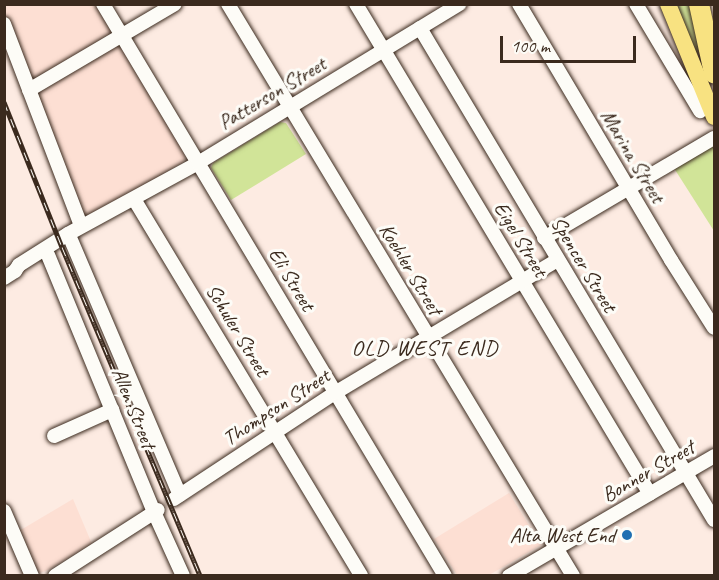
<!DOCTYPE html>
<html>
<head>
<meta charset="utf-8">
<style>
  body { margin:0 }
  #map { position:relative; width:719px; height:580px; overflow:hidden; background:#fdebe2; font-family:Caveat,sans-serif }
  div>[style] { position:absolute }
  .built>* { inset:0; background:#fddfd3 }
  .green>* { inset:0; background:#d1e498 }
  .roads { filter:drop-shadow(0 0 2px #3b2a1e) drop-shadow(0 0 2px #3b2a1e) }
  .minor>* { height:14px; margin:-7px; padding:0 7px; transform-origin:7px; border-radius:7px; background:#fdfcf7 }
  .major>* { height:16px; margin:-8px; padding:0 8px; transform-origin:8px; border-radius:8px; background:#f8e281 }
  .highway>* { height:20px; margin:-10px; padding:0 10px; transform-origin:10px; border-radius:10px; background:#f8e281 }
  .rail>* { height:5px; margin-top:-2.5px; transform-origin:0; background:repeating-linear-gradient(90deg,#fdfcf7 0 9px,#3b2a1e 0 18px); box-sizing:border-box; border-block:2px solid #3b2a1e }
  .dots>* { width:16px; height:16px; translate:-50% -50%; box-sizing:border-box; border:3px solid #fdfcf7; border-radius:50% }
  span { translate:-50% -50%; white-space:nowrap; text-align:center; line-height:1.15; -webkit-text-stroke:6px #fdfcf7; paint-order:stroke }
  .street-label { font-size:21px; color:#3b2a1e }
  .poi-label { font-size:21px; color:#3b2a1e }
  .right { translate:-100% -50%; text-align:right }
  .neighbourhood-label { font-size:22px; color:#3b2a1e; letter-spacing:1.5px }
  .frame { position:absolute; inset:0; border:6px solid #3b2a1e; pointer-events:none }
  .scale { position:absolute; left:500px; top:36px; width:136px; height:27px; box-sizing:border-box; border:3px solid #3b2a1e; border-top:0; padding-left:8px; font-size:18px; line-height:21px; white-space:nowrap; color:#3b2a1e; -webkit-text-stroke:4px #fdfcf7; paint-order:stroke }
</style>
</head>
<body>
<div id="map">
  <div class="built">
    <div style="clip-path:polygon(5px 5px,100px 5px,115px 32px,34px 80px,28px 76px,5px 13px)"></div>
    <div style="clip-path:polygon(120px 43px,183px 150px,185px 157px,183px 162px,92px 216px,87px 216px,82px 213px,36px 93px)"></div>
    <div style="clip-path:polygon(509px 493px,541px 545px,489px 575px,457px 575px,434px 539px)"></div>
    <div style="clip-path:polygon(73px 499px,92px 544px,46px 571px,38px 573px,19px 531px)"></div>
  </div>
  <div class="green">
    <div style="clip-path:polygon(677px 5px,690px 5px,701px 51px,696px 54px)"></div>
    <div style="clip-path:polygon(280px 122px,286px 123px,306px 154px,231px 200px,211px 168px,213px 163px)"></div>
    <div style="clip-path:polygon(714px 145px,714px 231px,672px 165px)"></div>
  </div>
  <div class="roads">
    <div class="minor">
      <div style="left:103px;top:4px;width:666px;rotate:59.12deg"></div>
      <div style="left:228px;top:4px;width:668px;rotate:58.9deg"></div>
      <div style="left:356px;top:4px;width:571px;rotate:59.04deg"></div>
      <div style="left:519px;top:4px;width:298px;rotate:59.3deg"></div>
      <div style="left:671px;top:260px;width:80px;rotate:57.7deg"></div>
      <div style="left:636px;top:4px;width:125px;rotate:59.1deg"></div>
      <div style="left:4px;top:24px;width:216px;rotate:69.1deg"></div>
      <div style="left:420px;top:28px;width:573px;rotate:59.14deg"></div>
      <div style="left:29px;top:90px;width:169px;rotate:-30.5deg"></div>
      <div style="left:134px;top:199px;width:440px;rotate:58.9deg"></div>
      <div style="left:544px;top:238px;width:197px;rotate:-30.5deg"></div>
      <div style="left:71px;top:240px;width:277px;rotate:66.9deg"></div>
      <div style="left:48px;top:255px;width:278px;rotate:67.6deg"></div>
      <div style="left:154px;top:512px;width:70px;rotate:65.6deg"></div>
      <div style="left:4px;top:278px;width:13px;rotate:-32deg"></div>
      <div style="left:15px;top:271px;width:7px;rotate:-56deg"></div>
      <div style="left:19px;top:265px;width:58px;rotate:-32.3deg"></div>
      <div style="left:68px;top:234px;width:148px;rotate:-28.6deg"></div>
      <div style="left:198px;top:163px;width:306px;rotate:-31.3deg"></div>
      <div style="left:54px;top:436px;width:64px;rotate:-24.1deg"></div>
      <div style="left:174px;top:499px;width:193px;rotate:-33.4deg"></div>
      <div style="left:335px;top:393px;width:259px;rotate:-30.9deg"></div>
      <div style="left:4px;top:511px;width:71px;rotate:66.7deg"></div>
      <div style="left:55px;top:576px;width:122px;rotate:-32.7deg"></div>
      <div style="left:509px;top:576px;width:238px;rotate:-30.3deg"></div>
    </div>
    <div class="major">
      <div style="left:668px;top:4px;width:122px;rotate:67.8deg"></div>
    </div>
    <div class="highway">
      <div style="left:699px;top:4px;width:71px;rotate:77.7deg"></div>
    </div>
  </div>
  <div class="rail">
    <div style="left:4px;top:102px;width:156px;rotate:68.2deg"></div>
    <div style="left:62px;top:247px;width:357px;rotate:67.2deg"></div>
  </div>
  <div class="dots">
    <div style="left:627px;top:535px;background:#1f6fb2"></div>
  </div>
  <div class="street-label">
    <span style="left:272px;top:93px;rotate:-31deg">Patterson Street</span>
    <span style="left:633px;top:156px;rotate:59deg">Marina Street</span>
    <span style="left:521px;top:239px;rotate:59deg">Eigel Street</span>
    <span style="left:584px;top:264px;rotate:59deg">Spencer Street</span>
    <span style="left:411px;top:269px;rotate:59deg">Koehler Street</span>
    <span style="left:292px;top:279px;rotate:59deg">Eli Street</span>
    <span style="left:238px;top:330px;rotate:59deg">Schuler Street</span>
    <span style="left:276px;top:407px;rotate:-33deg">Thompson Street</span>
    <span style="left:134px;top:408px;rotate:68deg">Allen Street</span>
    <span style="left:648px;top:471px;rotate:-30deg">Bonner Street</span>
  </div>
  <div class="poi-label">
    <span class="right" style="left:615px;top:535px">Alta West End</span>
  </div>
  <div class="neighbourhood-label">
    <span style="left:425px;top:349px">OLD WEST END</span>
  </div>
  <div class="frame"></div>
  <div class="scale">100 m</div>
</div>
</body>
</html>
